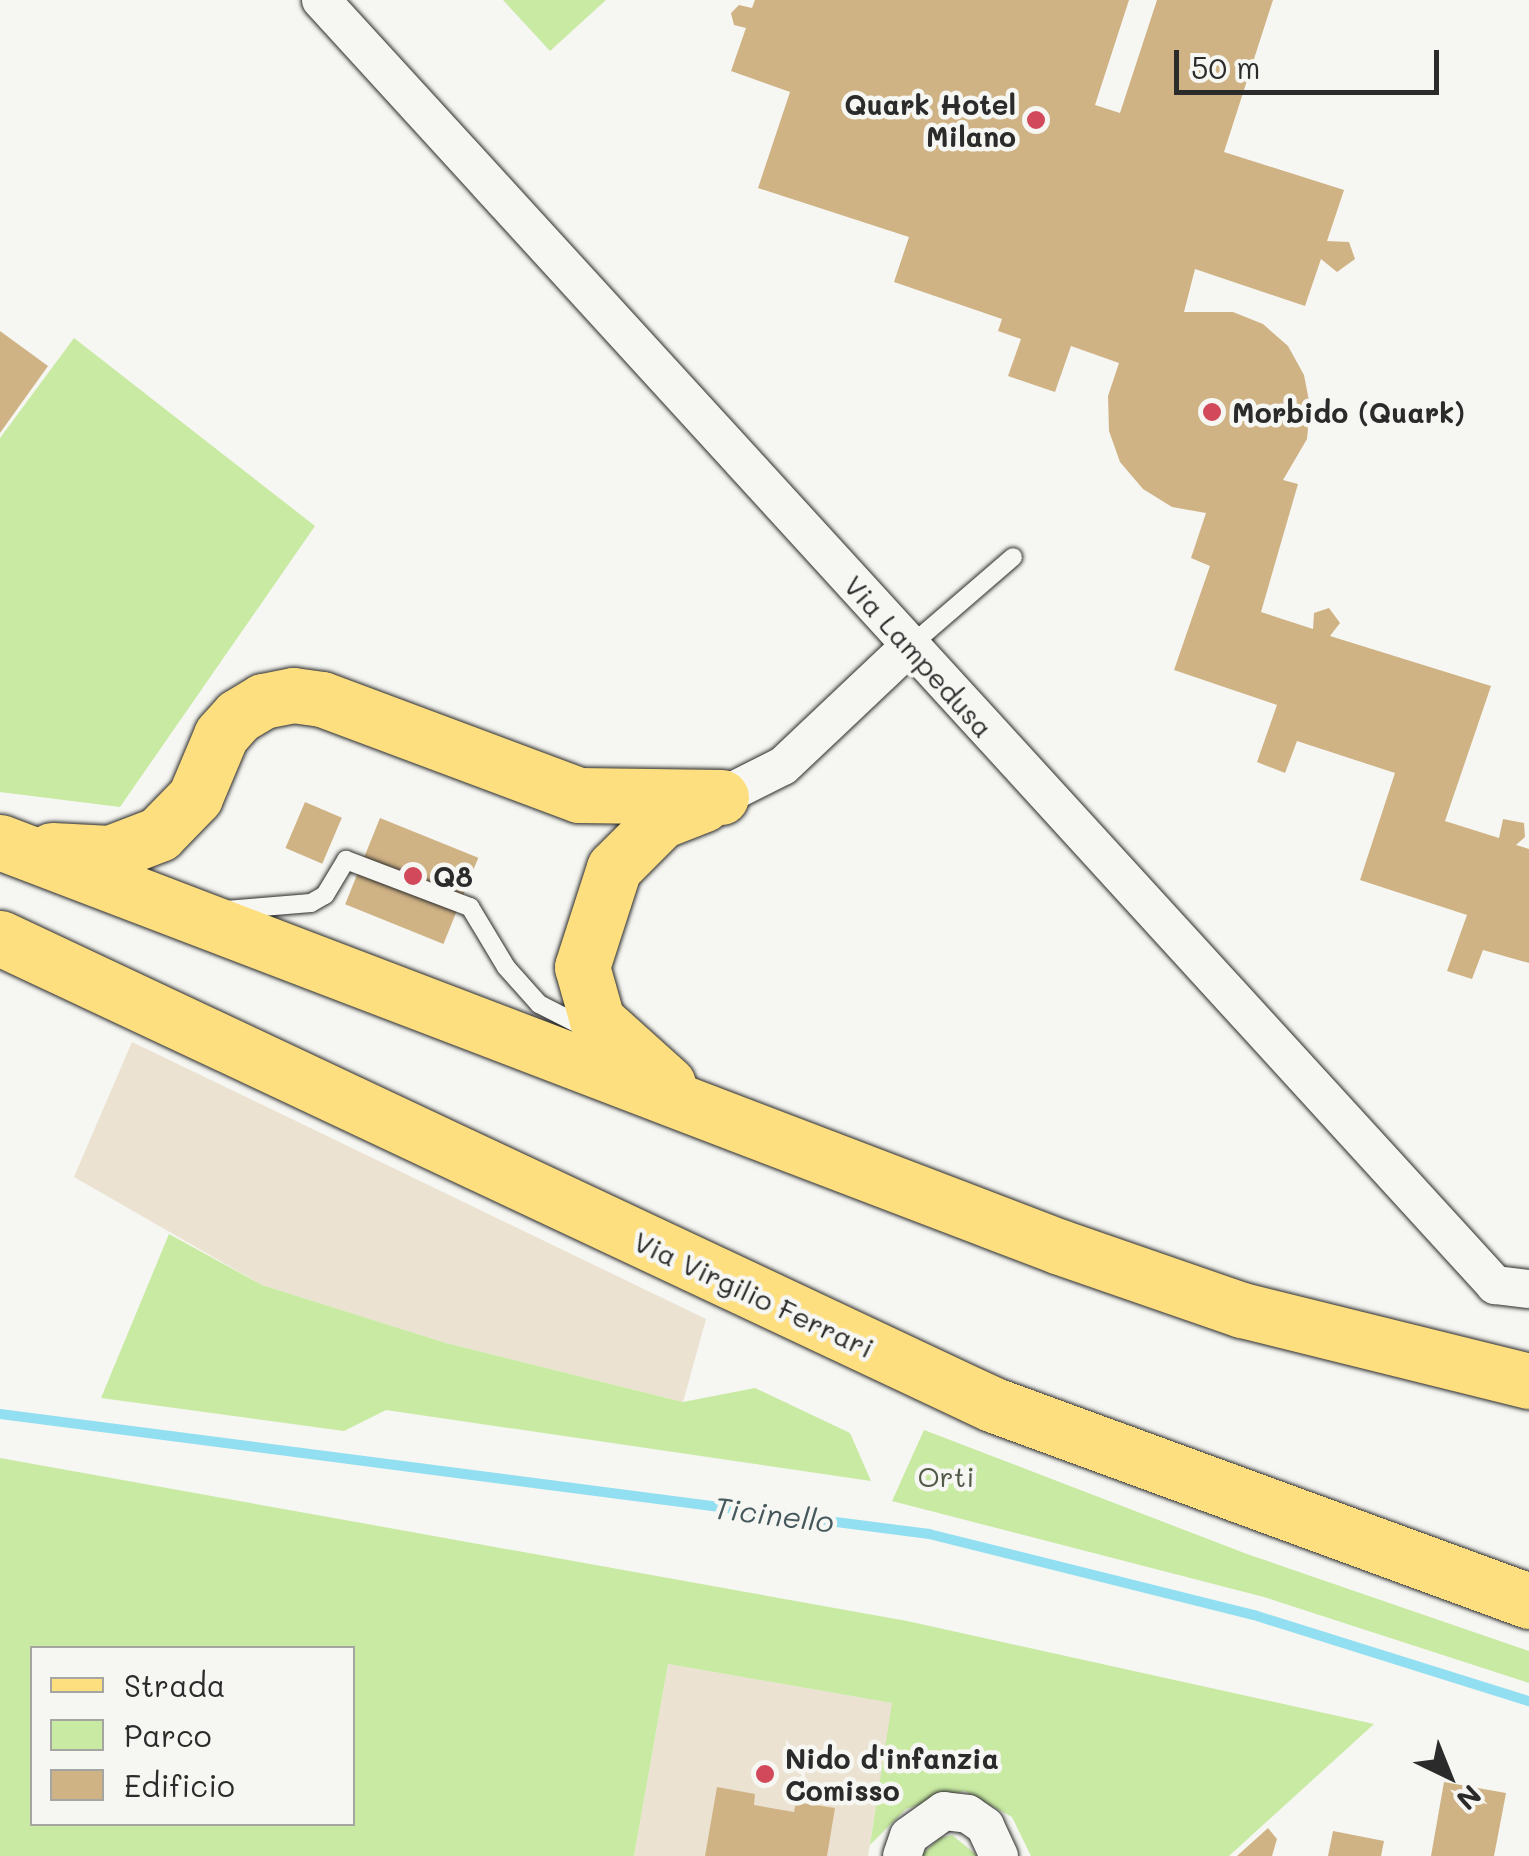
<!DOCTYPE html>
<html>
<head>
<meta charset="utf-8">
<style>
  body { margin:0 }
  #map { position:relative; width:1529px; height:1856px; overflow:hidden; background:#f6f6f2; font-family:Mali,sans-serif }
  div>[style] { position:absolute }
  .built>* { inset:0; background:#ebe2d1 }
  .green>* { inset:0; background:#c9eaa3 }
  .stream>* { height:10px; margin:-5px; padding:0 5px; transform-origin:5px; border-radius:5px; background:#92dff1 }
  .building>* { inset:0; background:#d0b385; transform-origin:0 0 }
  .roads { filter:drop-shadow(0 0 2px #2b2b2b) drop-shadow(0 0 2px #2b2b2b) }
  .lane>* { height:18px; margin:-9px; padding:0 9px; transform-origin:9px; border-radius:9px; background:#f6f6f2 }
  .street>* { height:38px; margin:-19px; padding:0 19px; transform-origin:19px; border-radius:19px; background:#f6f6f2 }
  .primary>* { height:55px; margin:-27.5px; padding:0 27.5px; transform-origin:27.5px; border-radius:27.5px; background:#fedf80 }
  .dots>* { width:28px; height:28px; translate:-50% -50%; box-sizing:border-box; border:5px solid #f6f6f2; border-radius:50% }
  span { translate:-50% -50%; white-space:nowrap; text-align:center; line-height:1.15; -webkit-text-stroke:9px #f6f6f2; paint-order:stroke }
  .poi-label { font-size:28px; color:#2b2b2b; font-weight:700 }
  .right { translate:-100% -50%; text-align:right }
  .left { translate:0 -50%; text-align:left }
  .street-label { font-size:28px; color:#2b2b2b }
  .park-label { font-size:28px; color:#525b49 }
  .water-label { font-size:30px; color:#45585c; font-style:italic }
  .legend { position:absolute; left:30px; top:1646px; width:325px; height:180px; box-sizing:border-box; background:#f6f6f2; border:2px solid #a5a5a2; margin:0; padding:12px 18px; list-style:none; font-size:30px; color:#2b2b2b }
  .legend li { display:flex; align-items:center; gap:20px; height:50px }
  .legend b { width:50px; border:2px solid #a5a5a2 }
  .north { position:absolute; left:1399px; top:1726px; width:100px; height:100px; -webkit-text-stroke:8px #f6f6f2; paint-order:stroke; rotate:137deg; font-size:28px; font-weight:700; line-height:40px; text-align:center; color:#2b2b2b }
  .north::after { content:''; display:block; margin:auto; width:35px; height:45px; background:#2b2b2b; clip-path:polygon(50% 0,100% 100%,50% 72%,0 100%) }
  .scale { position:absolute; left:1174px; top:50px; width:265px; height:45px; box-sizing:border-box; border:5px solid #2b2b2b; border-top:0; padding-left:12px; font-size:30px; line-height:35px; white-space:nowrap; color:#2b2b2b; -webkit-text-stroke:8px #f6f6f2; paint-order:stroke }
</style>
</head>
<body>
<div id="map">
  <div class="built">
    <div style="clip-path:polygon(132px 1042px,706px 1319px,683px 1402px,446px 1343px,262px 1285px,74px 1177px)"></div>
    <div style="clip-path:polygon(668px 1664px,893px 1703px,868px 1856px,634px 1856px)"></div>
  </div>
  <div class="green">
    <div style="clip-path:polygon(503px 0,606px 0,550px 51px)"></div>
    <div style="clip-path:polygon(74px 338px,315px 526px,120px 807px,0 792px,0 438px)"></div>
    <div style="clip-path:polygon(169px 1234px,262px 1285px,446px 1343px,683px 1402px,755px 1388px,850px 1433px,871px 1481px,386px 1410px,344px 1431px,101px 1398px)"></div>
    <div style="clip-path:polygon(924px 1430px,1247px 1554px,1529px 1651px,1529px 1683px,1264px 1597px,892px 1501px)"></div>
    <div style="clip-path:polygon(evenodd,0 1458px,907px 1621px,1374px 1724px,1229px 1856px,1031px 1856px,1012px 1817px,964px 1791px,906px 1809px,870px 1845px,892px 1703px,668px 1664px,634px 1856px,0 1856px,0 1458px,32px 1648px,352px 1648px,352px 1824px,32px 1824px,32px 1648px)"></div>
    <div style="clip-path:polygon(952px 1835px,978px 1856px,920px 1856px,940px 1838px)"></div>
  </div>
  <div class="stream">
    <div style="left:0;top:1414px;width:937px;rotate:7.36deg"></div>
    <div style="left:929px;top:1534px;width:335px;rotate:14deg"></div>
    <div style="left:1254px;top:1615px;width:288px;rotate:17.4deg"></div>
  </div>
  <div class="building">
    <div style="clip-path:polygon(755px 0,1129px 0,1095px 105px,1120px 113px,1157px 0,1273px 0,1224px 152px,1344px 190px,1327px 241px,1349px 242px,1355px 259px,1337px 272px,1321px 259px,1305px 306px,1195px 269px,1184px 312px,1233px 312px,1263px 324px,1288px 346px,1304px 375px,1310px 406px,1307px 439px,1283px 480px,1298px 484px,1261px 612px,1313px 629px,1314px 613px,1329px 608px,1340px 623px,1330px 636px,1491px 686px,1445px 821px,1499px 838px,1503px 819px,1524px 823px,1525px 837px,1516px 845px,1529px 849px,1529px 963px,1483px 950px,1472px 979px,1447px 971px,1467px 915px,1360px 880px,1395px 773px,1297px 741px,1285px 773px,1257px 762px,1277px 705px,1174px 670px,1210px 566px,1191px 558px,1206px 513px,1172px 507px,1143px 489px,1120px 462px,1109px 431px,1108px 396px,1119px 363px,1071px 346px,1055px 392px,1008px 376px,1021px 339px,998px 331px,1002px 319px,894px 282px,909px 237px,758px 188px,790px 92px,731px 71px,746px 28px,734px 25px,731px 13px,739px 5px,752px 8px)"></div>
    <div style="clip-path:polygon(0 331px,48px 366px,0 433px)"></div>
    <div style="left:305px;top:802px;width:40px;height:50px;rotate:23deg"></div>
    <div style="left:380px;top:818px;width:106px;height:93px;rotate:22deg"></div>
    <div style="clip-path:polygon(1444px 1782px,1506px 1793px,1494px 1856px,1431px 1856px)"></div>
    <div style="clip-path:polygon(717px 1787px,755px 1794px,754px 1805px,794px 1812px,796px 1802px,835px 1808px,827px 1856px,705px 1856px)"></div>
    <div style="clip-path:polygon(1268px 1828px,1277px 1839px,1272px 1856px,1237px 1856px)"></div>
    <div style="clip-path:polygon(1333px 1831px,1384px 1841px,1381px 1856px,1328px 1856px)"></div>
  </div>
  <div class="roads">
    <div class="lane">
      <div style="left:910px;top:646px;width:136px;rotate:-40.8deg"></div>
      <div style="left:226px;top:910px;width:85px;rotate:-4.7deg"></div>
      <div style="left:311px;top:903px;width:16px;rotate:-30deg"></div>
      <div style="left:325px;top:895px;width:41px;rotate:-59deg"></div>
      <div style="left:346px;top:860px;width:133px;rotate:20.8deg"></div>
      <div style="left:470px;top:907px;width:70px;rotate:59deg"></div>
      <div style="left:506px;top:967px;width:50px;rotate:48.3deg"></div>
      <div style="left:539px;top:1004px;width:55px;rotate:27deg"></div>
    </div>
    <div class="street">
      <div style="left:321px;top:0;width:1741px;rotate:47.58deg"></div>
      <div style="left:1495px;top:1285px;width:34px;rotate:7deg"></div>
      <div style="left:721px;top:797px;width:69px;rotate:-26.6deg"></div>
      <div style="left:783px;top:766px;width:175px;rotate:-43.4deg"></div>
      <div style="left:902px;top:1856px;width:21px;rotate:-71deg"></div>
      <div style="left:909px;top:1836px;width:43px;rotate:-35.5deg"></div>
      <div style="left:944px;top:1811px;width:24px;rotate:7deg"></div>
      <div style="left:968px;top:1814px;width:21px;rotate:35deg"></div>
      <div style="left:985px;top:1826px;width:33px;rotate:65deg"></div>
    </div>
    <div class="primary">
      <div style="left:0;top:842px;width:1135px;rotate:20.91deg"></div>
      <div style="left:1060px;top:1247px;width:193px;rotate:19.1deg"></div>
      <div style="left:1242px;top:1310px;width:296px;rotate:13.9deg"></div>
      <div style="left:52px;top:850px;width:58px;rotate:3deg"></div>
      <div style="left:110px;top:853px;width:53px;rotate:-21.2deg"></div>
      <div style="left:159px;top:834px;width:52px;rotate:-45.8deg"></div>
      <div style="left:195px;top:797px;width:67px;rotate:-67.2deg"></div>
      <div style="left:221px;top:735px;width:25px;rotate:-48deg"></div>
      <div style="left:238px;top:716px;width:29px;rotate:-31deg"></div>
      <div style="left:263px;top:701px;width:31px;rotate:-11deg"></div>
      <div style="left:293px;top:695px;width:29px;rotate:8deg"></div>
      <div style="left:322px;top:699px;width:274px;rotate:20.5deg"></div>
      <div style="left:579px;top:795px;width:142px;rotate:0.8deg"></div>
      <div style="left:0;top:938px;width:1098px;rotate:25.17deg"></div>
      <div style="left:994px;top:1405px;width:570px;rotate:20.12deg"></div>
      <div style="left:668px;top:1084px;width:96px;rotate:-138deg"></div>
      <div style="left:597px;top:1020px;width:55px;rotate:-105.8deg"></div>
      <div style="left:582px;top:967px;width:104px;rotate:-72.1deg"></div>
      <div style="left:614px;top:868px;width:66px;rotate:-45deg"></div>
      <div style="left:661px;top:821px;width:46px;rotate:-21.6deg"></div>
    </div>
  </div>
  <div class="dots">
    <div style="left:1036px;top:120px;background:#d1495b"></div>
    <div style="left:1212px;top:412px;background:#d1495b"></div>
    <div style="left:413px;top:876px;background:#d1495b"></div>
    <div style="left:765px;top:1774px;background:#d1495b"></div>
  </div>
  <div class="poi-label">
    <span class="right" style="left:1016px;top:120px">Quark Hotel<br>Milano</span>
    <span class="left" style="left:1232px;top:412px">Morbido (Quark)</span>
    <span class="left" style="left:433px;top:876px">Q8</span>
    <span class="left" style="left:785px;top:1774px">Nido d'infanzia<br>Comisso</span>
  </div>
  <div class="street-label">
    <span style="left:919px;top:656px;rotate:48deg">Via Lampedusa</span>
    <span style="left:754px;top:1294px;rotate:25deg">Via Virgilio Ferrari</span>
  </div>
  <div class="park-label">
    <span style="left:946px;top:1476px">Orti</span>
  </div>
  <div class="water-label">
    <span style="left:774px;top:1514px;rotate:7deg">Ticinello</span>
  </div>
  <ul class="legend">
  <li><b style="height:12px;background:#fedf80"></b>Strada</li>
  <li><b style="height:28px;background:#c9eaa3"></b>Parco</li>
  <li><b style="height:28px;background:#d0b385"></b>Edificio</li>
  </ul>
  <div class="north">N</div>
  <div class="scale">50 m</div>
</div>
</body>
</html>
